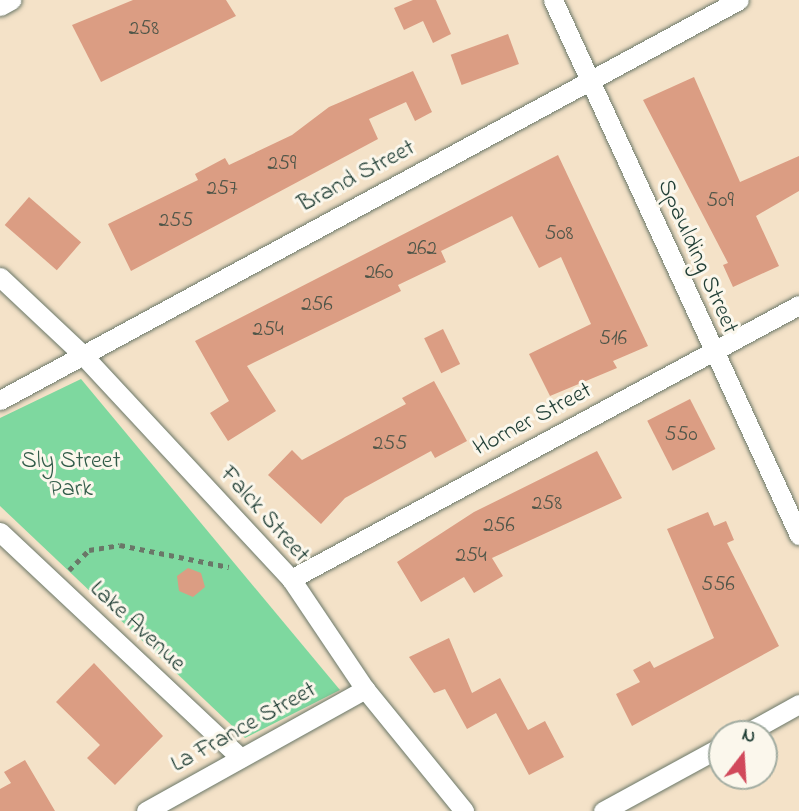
<!DOCTYPE html>
<html>
<head>
<meta charset="utf-8">
<style>
  body { margin:0 }
  #map { position:relative; width:799px; height:811px; overflow:hidden; background:#f4e2c8; font-family:"Indie Flower",sans-serif }
  div>[style] { position:absolute }
  .green>* { inset:0; background:#7ed89f }
  .building>* { inset:0; background:#db9d83; transform-origin:0 0 }
  .path>* { height:4.5px; margin-top:-2.25px; transform-origin:0; background:repeating-linear-gradient(90deg,#6a7768 0 5px,transparent 0 10px) }
  .roads { filter:drop-shadow(0 0 2px #6a7768) drop-shadow(0 0 2px #6a7768) }
  .street>* { height:19px; margin:-9.5px; padding:0 9.5px; transform-origin:9.5px; border-radius:9.5px; background:#fff }
  span { translate:-50% -50%; white-space:nowrap; text-align:center; line-height:1.15; -webkit-text-stroke:6px #fbf7ec; paint-order:stroke }
  .number-label { font-size:21px; color:#4e5548 }
  .number-label span { -webkit-text-stroke-width:0 }
  .street-label { font-size:24px; color:#1f3d34 }
  .park-label { font-size:24px; color:#325c49 }
  .north { position:absolute; left:708px; top:720px; width:70px; height:70px; box-sizing:border-box; background:#fbf7ec; border:2px solid #a3ada2; border-radius:50%; rotate:17deg; font-size:19px; font-weight:700; line-height:28px; text-align:center; color:#1f3d34 }
  .north::after { content:''; display:block; margin:auto; width:24px; height:32px; background:#d1495b; clip-path:polygon(50% 0,100% 100%,50% 72%,0 100%) }
</style>
</head>
<body>
<div id="map">
  <div class="green">
    <div style="clip-path:polygon(81px 379px,340px 690px,245px 738px,0 506px,0 418px)"></div>
  </div>
  <div class="building">
    <div style="clip-path:polygon(133px 0,226px 0,236px 16px,101px 82px,72px 25px)"></div>
    <div style="clip-path:polygon(413px 0,436px 0,451px 34px,433px 43px,423px 21px,404px 30px,394px 8px)"></div>
    <div style="left:508px;top:34px;width:32px;height:61px;rotate:70deg"></div>
    <div style="clip-path:polygon(413px 71px,432px 112px,415px 121px,406px 102px,369px 119px,378px 139px,131px 271px,108px 224px,198px 180px,195px 174px,225px 158px,229px 165px,292px 135px,329px 107px)"></div>
    <div style="clip-path:polygon(694px 77px,740px 182px,799px 156px,799px 191px,756px 216px,779px 266px,733px 287px,723px 265px,728px 263px,643px 100px)"></div>
    <div style="clip-path:polygon(558px 155px,648px 346px,613px 361px,617px 368px,550px 396px,529px 354px,591px 324px,561px 257px,539px 268px,512px 216px,441px 251px,446px 262px,398px 285px,401px 291px,247px 366px,276px 411px,228px 441px,210px 413px,229px 401px,195px 341px)"></div>
    <div style="left:29px;top:197px;width:69px;height:37px;rotate:41deg"></div>
    <div style="left:443px;top:329px;width:39px;height:21px;rotate:64deg"></div>
    <div style="clip-path:polygon(434px 381px,467px 441px,435px 458px,431px 451px,345px 498px,321px 524px,268px 475px,292px 450px,302px 460px,406px 404px,402px 398px)"></div>
    <div style="left:690px;top:399px;width:56px;height:48px;rotate:63deg"></div>
    <div style="clip-path:polygon(597px 451px,622px 498px,492px 558px,503px 576px,474px 593px,464px 577px,421px 602px,397px 562px,474px 512px)"></div>
    <div style="clip-path:polygon(708px 512px,714px 526px,726px 521px,734px 540px,727px 543px,779px 646px,632px 726px,616px 694px,640px 682px,633px 670px,650px 661px,654px 668px,714px 638px,667px 529px)"></div>
    <div style="clip-path:polygon(188px 568px,201px 573px,205px 587px,193px 597px,179px 591px,177px 576px)"></div>
    <div style="clip-path:polygon(449px 638px,472px 693px,500px 678px,528px 730px,545px 721px,564px 757px,529px 775px,496px 713px,467px 729px,445px 689px,434px 693px,409px 657px)"></div>
    <div style="clip-path:polygon(94px 663px,163px 736px,115px 785px,87px 758px,100px 745px,56px 702px)"></div>
    <div style="clip-path:polygon(25px 760px,55px 811px,0 811px,0 789px,11px 783px,4px 772px)"></div>
  </div>
  <div class="path">
    <div style="left:69px;top:570px;width:28px;rotate:-45deg"></div>
    <div style="left:89px;top:550px;width:31px;rotate:-9deg"></div>
    <div style="left:120px;top:545px;width:111px;rotate:11.4deg"></div>
  </div>
  <div class="roads">
    <div class="street">
      <div style="left:553px;top:0;width:589px;rotate:65.31deg"></div>
      <div style="left:0;top:6px;width:13px;rotate:-29deg"></div>
      <div style="left:0;top:277px;width:110px;rotate:43.2deg"></div>
      <div style="left:80px;top:352px;width:310px;rotate:47.1deg"></div>
      <div style="left:291px;top:579px;width:133px;rotate:56.1deg"></div>
      <div style="left:365px;top:689px;width:157px;rotate:50.9deg"></div>
      <div style="left:0;top:400px;width:840px;rotate:-28.43deg"></div>
      <div style="left:0;top:532px;width:330px;rotate:43.2deg"></div>
      <div style="left:291px;top:579px;width:577px;rotate:-28.34deg"></div>
      <div style="left:745px;top:734px;width:62px;rotate:-29.1deg"></div>
      <div style="left:146px;top:811px;width:251px;rotate:-29.1deg"></div>
      <div style="left:603px;top:811px;width:136px;rotate:-28.6deg"></div>
    </div>
  </div>
  <div class="number-label">
    <span style="left:144px;top:29px">258</span>
    <span style="left:282px;top:164px">259</span>
    <span style="left:222px;top:189px">257</span>
    <span style="left:720px;top:201px">509</span>
    <span style="left:176px;top:221px">255</span>
    <span style="left:559px;top:234px">508</span>
    <span style="left:422px;top:249px">262</span>
    <span style="left:379px;top:273px">260</span>
    <span style="left:317px;top:305px">256</span>
    <span style="left:268px;top:330px">254</span>
    <span style="left:613px;top:339px">516</span>
    <span style="left:681px;top:435px">550</span>
    <span style="left:390px;top:444px">255</span>
    <span style="left:547px;top:504px">258</span>
    <span style="left:499px;top:526px">256</span>
    <span style="left:471px;top:556px">254</span>
    <span style="left:718px;top:585px">556</span>
  </div>
  <div class="street-label">
    <span style="left:357px;top:177px;rotate:-28deg">Brand Street</span>
    <span style="left:697px;top:257px;rotate:66deg">Spaulding Street</span>
    <span style="left:533px;top:420px;rotate:-28deg">Horner Street</span>
    <span style="left:264px;top:515px;rotate:48deg">Falck Street</span>
    <span style="left:137px;top:627px;rotate:43deg">Lake Avenue</span>
    <span style="left:244px;top:728px;rotate:-29deg">La France Street</span>
  </div>
  <div class="park-label">
    <span style="left:71px;top:476px">Sly Street<br>Park</span>
  </div>
  <div class="north">N</div>
</div>
</body>
</html>
